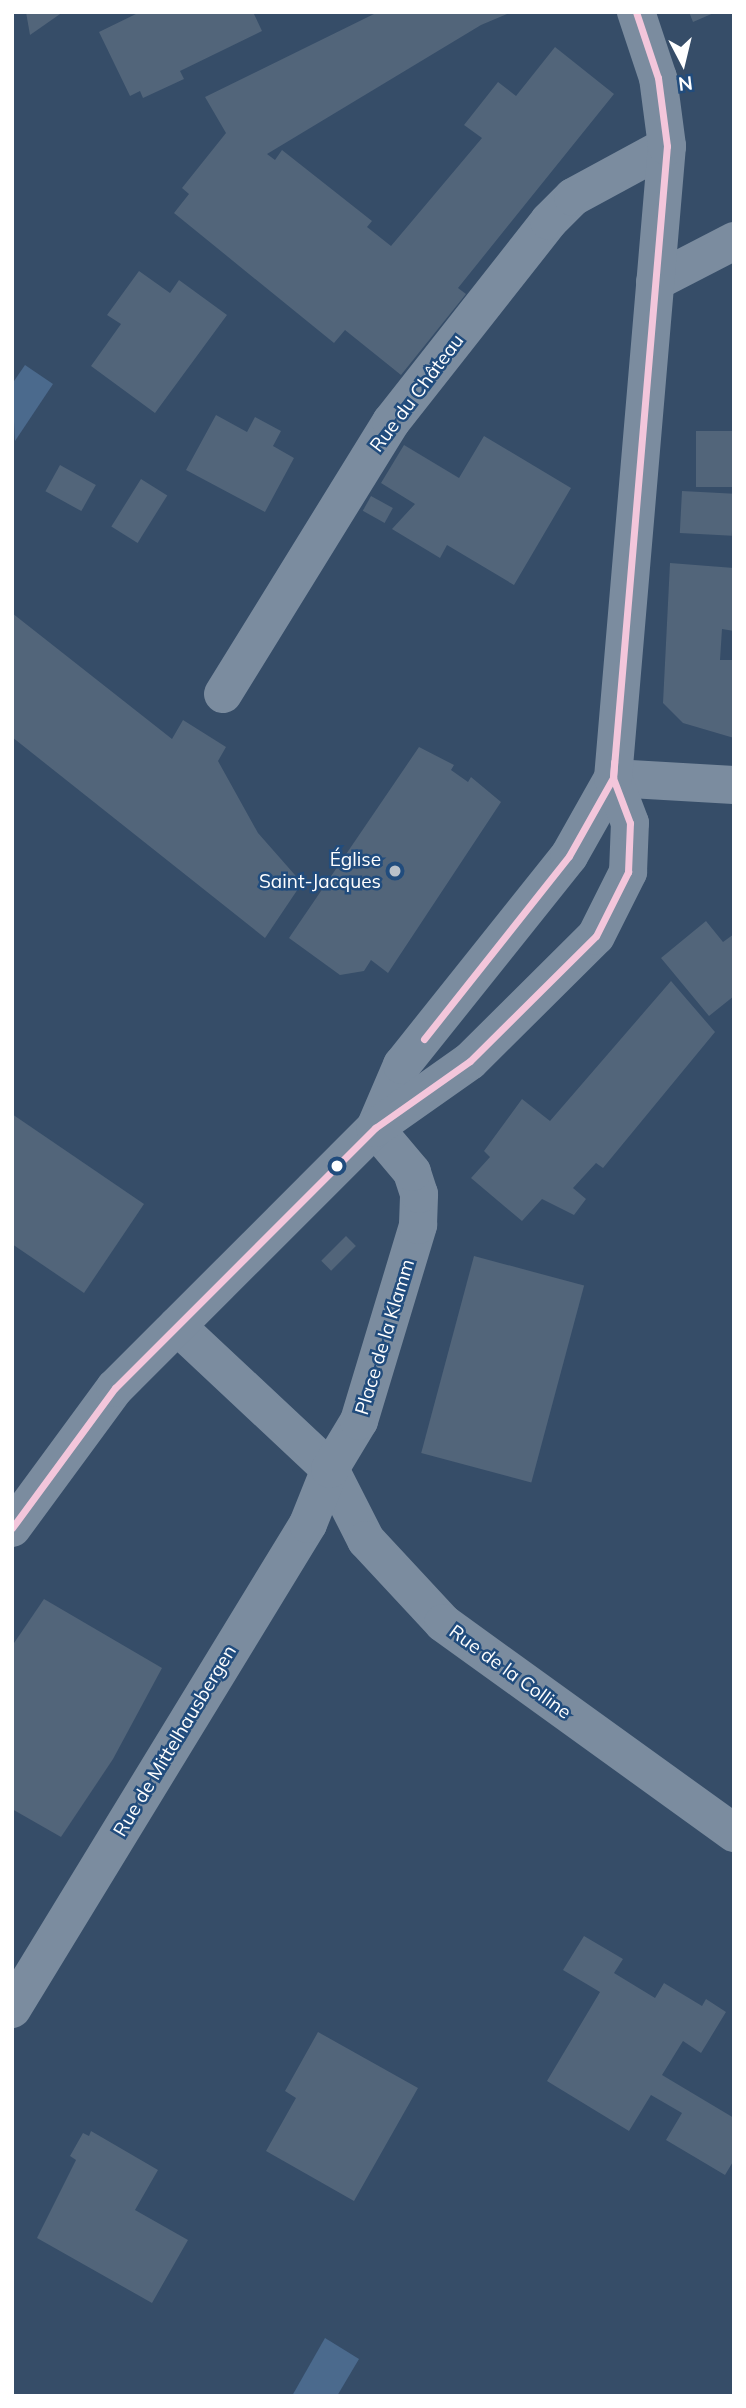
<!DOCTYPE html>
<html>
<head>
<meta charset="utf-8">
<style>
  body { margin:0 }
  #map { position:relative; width:746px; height:2408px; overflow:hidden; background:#364d68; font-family:Mulish,sans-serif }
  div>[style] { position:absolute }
  .water>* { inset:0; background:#4b6a8d }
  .building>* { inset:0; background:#52657a; transform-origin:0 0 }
  .minor>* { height:38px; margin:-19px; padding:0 19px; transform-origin:19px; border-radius:19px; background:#7b8c9f }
  .tertiary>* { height:38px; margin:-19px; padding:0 19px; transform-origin:19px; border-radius:19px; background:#7b8c9f }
  .bus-1>* { height:7px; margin:-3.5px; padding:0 3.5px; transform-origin:3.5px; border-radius:3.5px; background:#f3c6db }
  .dots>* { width:19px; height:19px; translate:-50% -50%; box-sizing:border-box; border:4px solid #214c7d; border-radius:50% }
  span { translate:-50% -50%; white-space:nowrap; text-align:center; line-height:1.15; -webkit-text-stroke:5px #214c7d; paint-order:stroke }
  .street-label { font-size:19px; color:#fff }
  .poi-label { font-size:19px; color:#fff }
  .right { translate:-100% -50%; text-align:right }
  .frame { position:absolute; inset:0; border:14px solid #fff; pointer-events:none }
  .north { position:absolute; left:648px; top:28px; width:70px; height:70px; -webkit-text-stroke:5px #214c7d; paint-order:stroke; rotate:173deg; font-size:19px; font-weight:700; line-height:28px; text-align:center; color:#fff }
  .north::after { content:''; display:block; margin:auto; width:24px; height:32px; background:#fff; clip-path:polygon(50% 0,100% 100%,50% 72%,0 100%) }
</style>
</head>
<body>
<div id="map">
  <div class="water">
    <div style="clip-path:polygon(25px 365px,53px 384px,15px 441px,12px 384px)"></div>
    <div style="clip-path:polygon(325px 2338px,359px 2359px,337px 2396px,292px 2396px)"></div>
  </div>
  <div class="building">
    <div style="clip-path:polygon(26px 12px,63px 12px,30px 35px)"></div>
    <div style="clip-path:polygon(140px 12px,253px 12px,262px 31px,180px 71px,184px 79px,143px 98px,140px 91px,130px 96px,99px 32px)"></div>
    <div style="clip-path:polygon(378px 12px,512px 12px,481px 25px,267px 154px,275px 160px,282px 150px,372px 221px,367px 227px,391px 246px,482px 138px,464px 125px,498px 82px,516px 96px,555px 47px,614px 94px,458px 288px,466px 294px,401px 375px,345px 330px,334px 343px,174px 213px,189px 194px,182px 188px,226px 133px,205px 97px)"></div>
    <div style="clip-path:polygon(689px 12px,716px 12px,693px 22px)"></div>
    <div style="clip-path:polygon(139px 271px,170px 293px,179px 280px,227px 315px,155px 413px,91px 366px,121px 324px,107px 315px)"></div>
    <div style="clip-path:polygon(216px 415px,247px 432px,255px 417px,281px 431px,273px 446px,294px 458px,265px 512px,186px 470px)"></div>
    <div style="left:734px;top:431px;width:56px;height:38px;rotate:90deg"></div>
    <div style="clip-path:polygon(484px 436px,571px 488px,514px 585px,447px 545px,440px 558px,392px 529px,415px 504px,381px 483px,404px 445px,459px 478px)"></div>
    <div style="left:60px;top:465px;width:41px;height:30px;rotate:29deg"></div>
    <div style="left:141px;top:479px;width:31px;height:56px;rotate:32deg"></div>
    <div style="left:682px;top:491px;width:52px;height:42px;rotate:3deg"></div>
    <div style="left:371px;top:496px;width:25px;height:17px;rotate:29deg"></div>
    <div style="clip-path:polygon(670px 563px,734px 568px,734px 631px,722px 629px,720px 660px,734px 660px,734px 738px,683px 723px,663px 703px)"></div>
    <div style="clip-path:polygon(12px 613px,172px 739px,183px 720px,226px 747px,218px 761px,258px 833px,302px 883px,265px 938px,12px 737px)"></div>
    <div style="clip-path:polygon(419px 747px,454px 765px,451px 770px,468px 782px,471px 777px,501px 802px,388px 973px,371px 960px,364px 971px,340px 975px,289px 938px)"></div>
    <div style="clip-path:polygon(706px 921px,723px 942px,734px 934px,734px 996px,709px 1016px,661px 958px)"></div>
    <div style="clip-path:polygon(671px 981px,715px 1032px,603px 1168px,596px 1163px,573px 1188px,586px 1199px,574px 1215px,542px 1199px,522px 1221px,471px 1178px,490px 1157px,484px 1151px,522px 1099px,550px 1121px)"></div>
    <div style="clip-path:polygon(12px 1114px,144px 1204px,84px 1293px,12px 1244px)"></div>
    <div style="left:346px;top:1236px;width:14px;height:35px;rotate:45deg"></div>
    <div style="left:474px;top:1256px;width:114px;height:204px;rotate:15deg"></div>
    <div style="clip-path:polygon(44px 1599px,162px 1668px,113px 1759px,61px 1837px,12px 1809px,12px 1646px)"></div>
    <div style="clip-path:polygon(584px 1936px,623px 1959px,614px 1973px,655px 1998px,664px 1983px,702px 2006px,706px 1999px,726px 2012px,701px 2053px,683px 2041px,662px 2075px,734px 2118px,734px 2160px,725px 2175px,666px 2140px,682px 2113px,651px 2095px,629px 2131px,547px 2081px,600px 1992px,563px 1970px)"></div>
    <div style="clip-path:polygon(318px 2032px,418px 2088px,354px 2201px,266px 2151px,296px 2098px,285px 2091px)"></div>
    <div style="clip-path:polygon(91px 2131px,158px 2170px,135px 2210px,188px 2240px,152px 2303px,37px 2238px,76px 2160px,70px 2156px,83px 2133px,89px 2136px)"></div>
  </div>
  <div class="minor">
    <div style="left:655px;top:282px;width:89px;rotate:-27.4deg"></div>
    <div style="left:223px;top:694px;width:320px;rotate:-58.3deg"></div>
    <div style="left:391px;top:422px;width:256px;rotate:-51.8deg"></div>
    <div style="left:549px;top:221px;width:34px;rotate:-45deg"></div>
    <div style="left:573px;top:197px;width:107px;rotate:-28.5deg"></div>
    <div style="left:177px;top:1326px;width:209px;rotate:43.1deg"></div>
    <div style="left:330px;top:1469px;width:80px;rotate:63.1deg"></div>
    <div style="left:366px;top:1540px;width:113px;rotate:47.1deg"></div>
    <div style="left:443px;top:1623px;width:359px;rotate:35.8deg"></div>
    <div style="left:12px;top:2009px;width:568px;rotate:-58.6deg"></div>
    <div style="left:308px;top:1524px;width:59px;rotate:-68.2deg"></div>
    <div style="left:330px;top:1469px;width:56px;rotate:-58.9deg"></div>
    <div style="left:359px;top:1421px;width:205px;rotate:-73.2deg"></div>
    <div style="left:418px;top:1225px;width:31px;rotate:-88deg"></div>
    <div style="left:419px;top:1194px;width:23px;rotate:-108deg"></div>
    <div style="left:412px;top:1172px;width:57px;rotate:-130.1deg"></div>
  </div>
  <div class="tertiary">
    <div style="left:613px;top:778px;width:121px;rotate:3.3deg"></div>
    <div style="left:375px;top:1128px;width:69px;rotate:-66.8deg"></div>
    <div style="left:402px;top:1065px;width:268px;rotate:-51.4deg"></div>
    <div style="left:569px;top:856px;width:90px;rotate:-60.6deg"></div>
    <div style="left:12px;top:1528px;width:174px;rotate:-53.7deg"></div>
    <div style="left:115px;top:1388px;width:368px;rotate:-45deg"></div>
    <div style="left:375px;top:1128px;width:116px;rotate:-35.2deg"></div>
    <div style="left:470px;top:1061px;width:177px;rotate:-44.8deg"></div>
    <div style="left:596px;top:936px;width:72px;rotate:-63.4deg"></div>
    <div style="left:628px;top:872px;width:49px;rotate:-87.7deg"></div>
    <div style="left:630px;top:823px;width:48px;rotate:-110.7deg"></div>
    <div style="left:613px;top:778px;width:634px;rotate:-85.12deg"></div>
    <div style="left:667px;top:146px;width:69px;rotate:-97.5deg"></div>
    <div style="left:658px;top:78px;width:70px;rotate:-108.4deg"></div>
  </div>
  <div class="bus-1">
    <div style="left:424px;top:1039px;width:233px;rotate:-51.6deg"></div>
    <div style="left:569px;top:856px;width:90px;rotate:-60.6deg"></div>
    <div style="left:613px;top:778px;width:16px;rotate:-86deg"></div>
    <div style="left:12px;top:1528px;width:174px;rotate:-53.7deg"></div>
    <div style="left:115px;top:1388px;width:368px;rotate:-45deg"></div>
    <div style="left:375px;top:1128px;width:116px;rotate:-35.2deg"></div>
    <div style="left:470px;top:1061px;width:177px;rotate:-44.8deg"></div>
    <div style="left:596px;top:936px;width:72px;rotate:-63.4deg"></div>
    <div style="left:628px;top:872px;width:49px;rotate:-87.7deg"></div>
    <div style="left:630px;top:823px;width:48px;rotate:-110.7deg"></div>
    <div style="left:613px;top:778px;width:634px;rotate:-85.12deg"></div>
    <div style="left:667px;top:146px;width:69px;rotate:-97.5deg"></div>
    <div style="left:658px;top:78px;width:70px;rotate:-108.4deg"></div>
  </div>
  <div class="dots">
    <div style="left:395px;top:871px;background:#b9c1ca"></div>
    <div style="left:337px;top:1166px;background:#fff"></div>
  </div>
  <div class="street-label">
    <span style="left:417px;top:393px;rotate:-53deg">Rue du Château</span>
    <span style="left:385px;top:1337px;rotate:-73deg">Place de la Klamm</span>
    <span style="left:510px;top:1672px;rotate:36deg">Rue de la Colline</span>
    <span style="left:175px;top:1741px;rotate:-59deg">Rue de Mittelhausbergen</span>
  </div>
  <div class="poi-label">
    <span class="right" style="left:381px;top:871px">Église<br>Saint-Jacques</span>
  </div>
  <div class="frame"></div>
  <div class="north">N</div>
</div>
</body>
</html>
